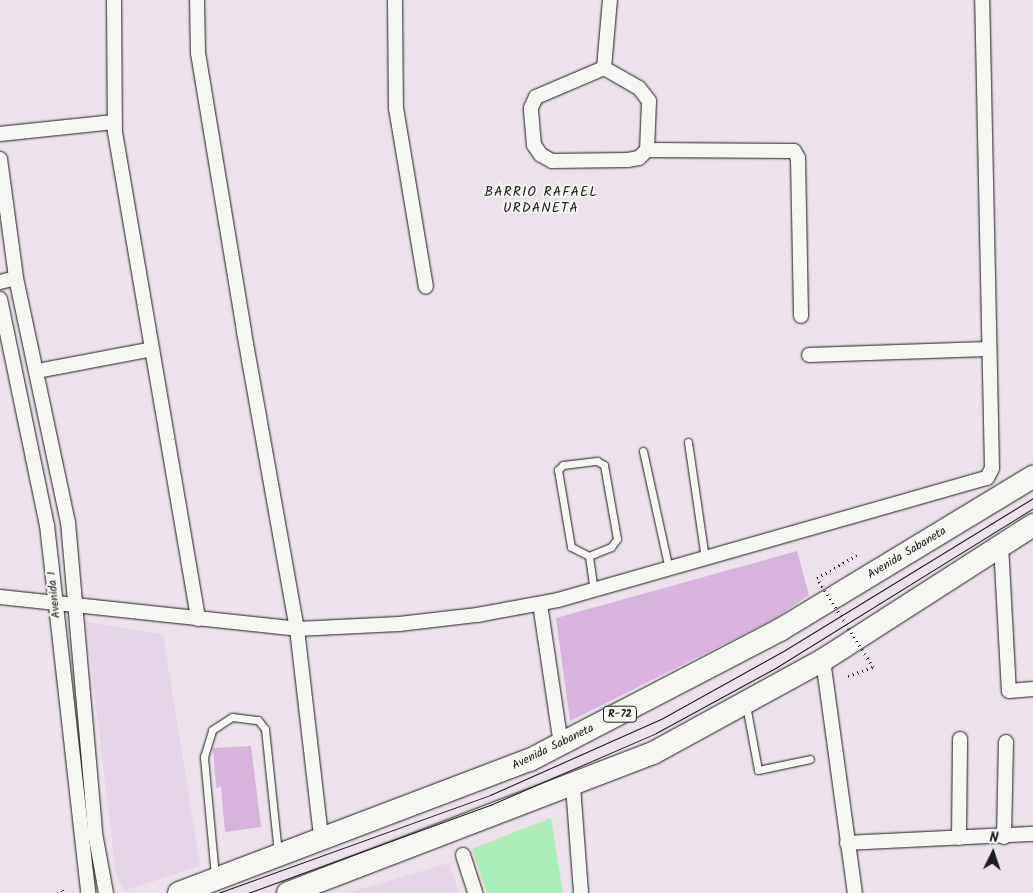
<!DOCTYPE html>
<html>
<head>
<meta charset="utf-8">
<style>
  body { margin:0 }
  #map { position:relative; width:1033px; height:893px; overflow:hidden; background:#ede2ec; font-family:Kalam,sans-serif }
  div>[style] { position:absolute }
  .built>* { inset:0; background:#e6d4e8 }
  .green>* { inset:0; background:#aaefba }
  .building>* { inset:0; background:#d7b3de }
  .path>* { height:3px; margin-top:-1.5px; transform-origin:0; background:repeating-linear-gradient(90deg,#1c1c1c 0 1px,transparent 0 5px) }
  .roads { filter:drop-shadow(0 0 1px #1c1c1c) drop-shadow(0 0 1px #1c1c1c) }
  .lane>* { height:7px; margin:-3.5px; padding:0 3.5px; transform-origin:3.5px; border-radius:3.5px; background:#f6f6f2 }
  .street>* { height:14px; margin:-7px; padding:0 7px; transform-origin:7px; border-radius:7px; background:#f6f6f2 }
  .primary>* { height:22px; margin:-11px; padding:0 11px; transform-origin:11px; border-radius:11px; background:#f6f6f2 }
  .tram>* { height:1px; margin:-0.5px; padding:0 0.5px; transform-origin:0.5px; border-radius:0.5px; background:#1c1c1c }
  .path-bridge>* { height:3px; margin-top:-1.5px; transform-origin:0; background:repeating-linear-gradient(90deg,#1c1c1c 0 1px,transparent 0 5px) }
  span { translate:-50% -50%; white-space:nowrap; text-align:center; line-height:1.15; -webkit-text-stroke:4px #f6f6f2; paint-order:stroke }
  .shield-label span { padding:1px 4px; background:#f6f6f2; border:1px solid; border-radius:4px; -webkit-text-stroke-width:0 }
  .shield-label { font-size:11px; color:#1c1c1c; font-weight:700 }
  .street-label { font-size:12px; color:#1c1c1c }
  .neighbourhood-label { font-size:14px; color:#1c1c1c; letter-spacing:1px }
  .north { position:absolute; left:968px; top:828px; width:50px; height:50px; -webkit-text-stroke:4px #f6f6f2; paint-order:stroke; rotate:4deg; font-size:14px; font-weight:700; line-height:20px; text-align:center; color:#1c1c1c }
  .north::after { content:''; display:block; margin:auto; width:18px; height:22px; background:#1c1c1c; clip-path:polygon(50% 0,100% 100%,50% 72%,0 100%) }
</style>
</head>
<body>
<div id="map">
  <div class="built">
    <div style="clip-path:polygon(86px 622px,163px 634px,200px 866px,124px 891px,116px 875px)"></div>
    <div style="clip-path:polygon(449px 863px,459px 893px,347px 893px)"></div>
  </div>
  <div class="green">
    <div style="clip-path:polygon(551px 818px,563px 893px,487px 893px,472px 849px)"></div>
  </div>
  <div class="building">
    <div style="clip-path:polygon(797px 551px,809px 595px,774px 619px,570px 721px,556px 618px)"></div>
    <div style="clip-path:polygon(251px 746px,261px 827px,225px 832px,221px 787px,216px 788px,213px 748px)"></div>
  </div>
  <div class="path">
    <div style="left:58px;top:893px;width:5px;rotate:-37deg"></div>
    <div style="left:62px;top:890px;width:4px;rotate:56deg"></div>
  </div>
  <div class="roads">
    <div class="lane">
      <div style="left:688px;top:442px;width:118px;rotate:81.7deg"></div>
      <div style="left:643px;top:451px;width:121px;rotate:77.6deg"></div>
      <div style="left:589px;top:556px;width:20px;rotate:-153deg"></div>
      <div style="left:571px;top:547px;width:78px;rotate:-99.6deg"></div>
      <div style="left:558px;top:470px;width:7px;rotate:-45deg"></div>
      <div style="left:563px;top:465px;width:34px;rotate:-7deg"></div>
      <div style="left:597px;top:461px;width:8px;rotate:30deg"></div>
      <div style="left:604px;top:465px;width:75px;rotate:80deg"></div>
      <div style="left:617px;top:539px;width:10px;rotate:127deg"></div>
      <div style="left:611px;top:547px;width:24px;rotate:158deg"></div>
      <div style="left:589px;top:556px;width:34px;rotate:82deg"></div>
      <div style="left:746px;top:705px;width:66px;rotate:79.5deg"></div>
      <div style="left:758px;top:770px;width:53px;rotate:-11.9deg"></div>
      <div style="left:215px;top:876px;width:120px;rotate:-95.3deg"></div>
      <div style="left:204px;top:757px;width:28px;rotate:-73deg"></div>
      <div style="left:212px;top:730px;width:24px;rotate:-33deg"></div>
      <div style="left:232px;top:717px;width:26px;rotate:7deg"></div>
      <div style="left:258px;top:720px;width:11px;rotate:52deg"></div>
      <div style="left:265px;top:729px;width:124px;rotate:84deg"></div>
    </div>
    <div class="street">
      <div style="left:114px;top:0;width:132px;rotate:89.6deg"></div>
      <div style="left:115px;top:132px;width:494px;rotate:80.3deg"></div>
      <div style="left:197px;top:0;width:53px;rotate:88.9deg"></div>
      <div style="left:198px;top:53px;width:283px;rotate:80.6deg"></div>
      <div style="left:244px;top:332px;width:302px;rotate:79.9deg"></div>
      <div style="left:297px;top:629px;width:209px;rotate:83.4deg"></div>
      <div style="left:395px;top:0;width:108px;rotate:89.5deg"></div>
      <div style="left:396px;top:108px;width:181px;rotate:80.5deg"></div>
      <div style="left:604px;top:68px;width:40px;rotate:29.7deg"></div>
      <div style="left:639px;top:88px;width:16px;rotate:52deg"></div>
      <div style="left:649px;top:101px;width:49px;rotate:92.3deg"></div>
      <div style="left:647px;top:150px;width:11px;rotate:135deg"></div>
      <div style="left:639px;top:158px;width:11px;rotate:170deg"></div>
      <div style="left:628px;top:160px;width:76px;rotate:179.2deg"></div>
      <div style="left:552px;top:161px;width:13px;rotate:-151deg"></div>
      <div style="left:541px;top:155px;width:12px;rotate:-125deg"></div>
      <div style="left:534px;top:145px;width:37px;rotate:-95deg"></div>
      <div style="left:531px;top:108px;width:12px;rotate:-66deg"></div>
      <div style="left:536px;top:97px;width:74px;rotate:-23.1deg"></div>
      <div style="left:604px;top:68px;width:68px;rotate:-85deg"></div>
      <div style="left:0;top:134px;width:115px;rotate:-6deg"></div>
      <div style="left:647px;top:150px;width:147px;rotate:0.4deg"></div>
      <div style="left:794px;top:151px;width:8px;rotate:60deg"></div>
      <div style="left:798px;top:158px;width:158px;rotate:88.9deg"></div>
      <div style="left:0;top:159px;width:120px;rotate:82.3deg"></div>
      <div style="left:16px;top:278px;width:249px;rotate:78deg"></div>
      <div style="left:68px;top:522px;width:312px;rotate:85deg"></div>
      <div style="left:95px;top:833px;width:61px;rotate:79.6deg"></div>
      <div style="left:0;top:282px;width:16px;rotate:-14deg"></div>
      <div style="left:0;top:299px;width:231px;rotate:78.3deg"></div>
      <div style="left:47px;top:525px;width:370px;rotate:83.6deg"></div>
      <div style="left:809px;top:355px;width:179px;rotate:-1.9deg"></div>
      <div style="left:37px;top:371px;width:117px;rotate:-10.8deg"></div>
      <div style="left:1001px;top:545px;width:146px;rotate:86.9deg"></div>
      <div style="left:1009px;top:691px;width:24px;rotate:-5deg"></div>
      <div style="left:0;top:597px;width:299px;rotate:6.1deg"></div>
      <div style="left:297px;top:629px;width:102px;rotate:-2.8deg"></div>
      <div style="left:399px;top:624px;width:79px;rotate:-6.6deg"></div>
      <div style="left:477px;top:615px;width:82px;rotate:-10.5deg"></div>
      <div style="left:558px;top:600px;width:446px;rotate:-15.9deg"></div>
      <div style="left:987px;top:478px;width:11px;rotate:-63deg"></div>
      <div style="left:992px;top:468px;width:468px;rotate:-91.2deg"></div>
      <div style="left:540px;top:604px;width:142px;rotate:81.5deg"></div>
      <div style="left:823px;top:660px;width:235px;rotate:82.2deg"></div>
      <div style="left:573px;top:786px;width:107px;rotate:85.7deg"></div>
      <div style="left:1004px;top:837px;width:95px;rotate:-88.8deg"></div>
      <div style="left:959px;top:838px;width:99px;rotate:-89.4deg"></div>
      <div style="left:847px;top:843px;width:186px;rotate:-2.8deg"></div>
      <div style="left:463px;top:855px;width:40px;rotate:72deg"></div>
    </div>
    <div class="primary">
      <div style="left:179px;top:893px;width:375px;rotate:-20.8deg"></div>
      <div style="left:530px;top:760px;width:282px;rotate:-27.5deg"></div>
      <div style="left:780px;top:630px;width:296px;rotate:-31.2deg"></div>
      <div style="left:288px;top:893px;width:391px;rotate:-21deg"></div>
      <div style="left:653px;top:753px;width:194px;rotate:-28.7deg"></div>
      <div style="left:823px;top:660px;width:250px;rotate:-32.7deg"></div>
    </div>
  </div>
  <div class="tram">
    <div style="left:218px;top:893px;width:289px;rotate:-19.8deg"></div>
    <div style="left:490px;top:795px;width:187px;rotate:-24deg"></div>
    <div style="left:661px;top:719px;width:142px;rotate:-29.1deg"></div>
    <div style="left:785px;top:650px;width:291px;rotate:-31.5deg"></div>
    <div style="left:248px;top:893px;width:258px;rotate:-20deg"></div>
    <div style="left:490px;top:805px;width:181px;rotate:-23.4deg"></div>
    <div style="left:656px;top:733px;width:138px;rotate:-28.6deg"></div>
    <div style="left:777px;top:667px;width:301px;rotate:-31.8deg"></div>
  </div>
  <div class="path-bridge">
    <div style="left:848px;top:676px;width:27px;rotate:-20deg"></div>
    <div style="left:873px;top:667px;width:105px;rotate:-122.2deg"></div>
    <div style="left:817px;top:578px;width:46px;rotate:-29.9deg"></div>
  </div>
  <div class="shield-label">
    <span style="left:620px;top:714px">R-72</span>
  </div>
  <div class="street-label">
    <span style="left:907px;top:553px;rotate:-31deg">Avenida Sabaneta</span>
    <span style="left:54px;top:595px;rotate:-96deg">Avenida 1</span>
    <span style="left:553px;top:747px;rotate:-26deg">Avenida Sabaneta</span>
  </div>
  <div class="neighbourhood-label">
    <span style="left:541px;top:200px">BARRIO RAFAEL<br>URDANETA</span>
  </div>
  <div class="north">N</div>
</div>
</body>
</html>
